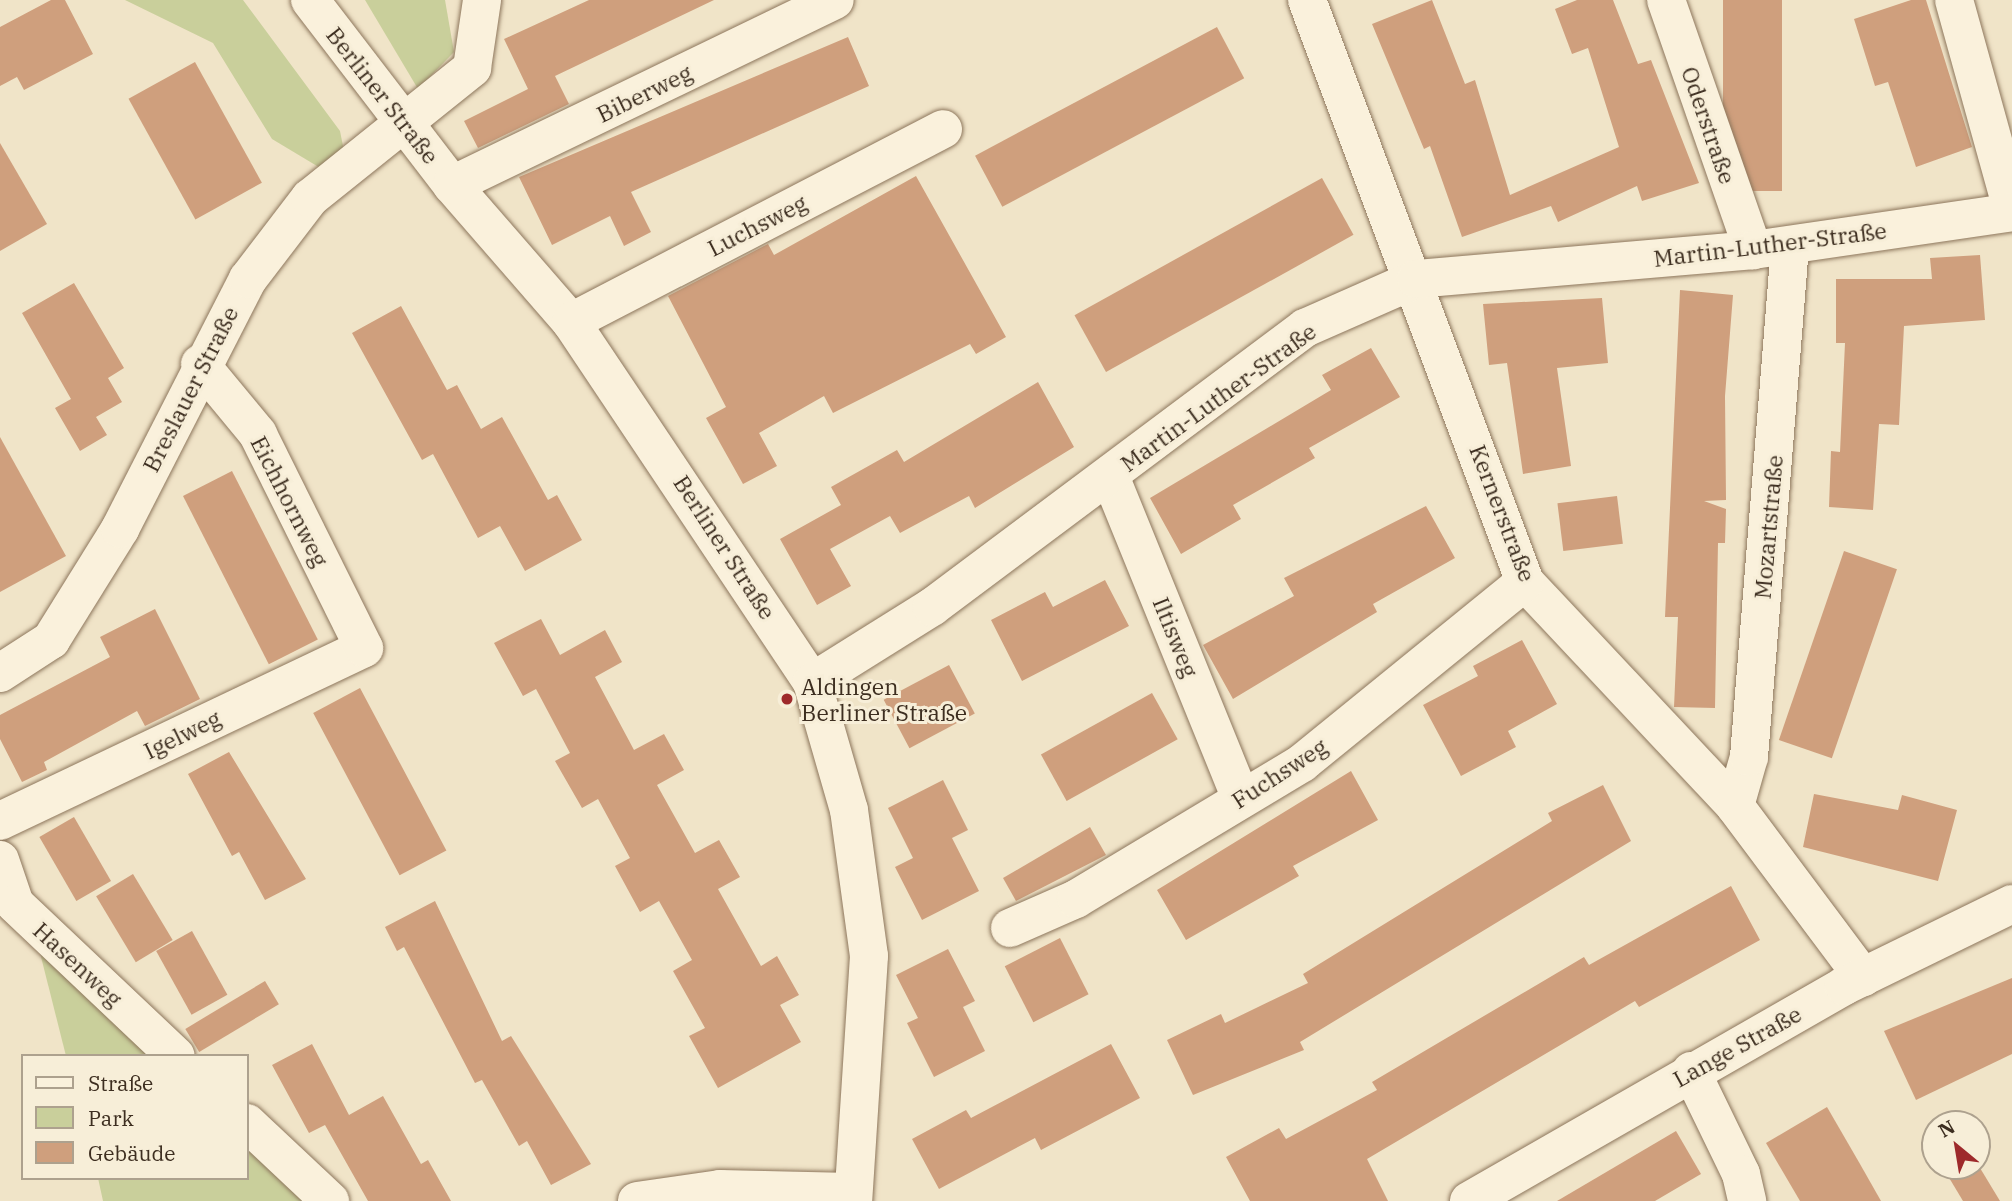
<!DOCTYPE html>
<html>
<head>
<meta charset="utf-8">
<style>
  body { margin:0 }
  #map { position:relative; width:2012px; height:1201px; overflow:hidden; background:#f0e4c8; font-family:"IBM Plex Serif",serif }
  div>[style] { position:absolute }
  .green>* { inset:0; background:#c9cf9b }
  .building>* { inset:0; background:#cf9f7d; transform-origin:0 0 }
  .roads { filter:drop-shadow(0 0 2px #8d765c) drop-shadow(0 0 2px #8d765c) }
  .minor>* { height:38px; margin:-19px; padding:0 19px; transform-origin:19px; border-radius:19px; background:#faf1dc }
  .dots>* { width:19px; height:19px; translate:-50% -50%; box-sizing:border-box; border:4px solid #f7eed8; border-radius:50% }
  span { translate:-50% -50%; white-space:nowrap; text-align:center; line-height:1.15; -webkit-text-stroke:6px #f7eed8; paint-order:stroke }
  .street-label { font-size:23px; color:#3d2e20 }
  .poi-label { font-size:23px; color:#3d2e20 }
  .left { translate:0 -50%; text-align:left }
  .legend { position:absolute; left:21px; top:1054px; width:228px; height:126px; box-sizing:border-box; background:#f7eed8; border:2px solid #ada18e; margin:0; padding:9px 12px; list-style:none; font-size:21px; color:#3d2e20 }
  .legend li { display:flex; align-items:center; gap:14px; height:35px }
  .legend b { width:35px; border:2px solid #ada18e }
  .north { position:absolute; left:1921px; top:1110px; width:70px; height:70px; box-sizing:border-box; background:#f7eed8; border:2px solid #ada18e; border-radius:50%; rotate:330deg; font-size:19px; font-weight:700; line-height:28px; text-align:center; color:#3d2e20 }
  .north::after { content:''; display:block; margin:auto; width:24px; height:32px; background:#9e2a2b; clip-path:polygon(50% 0,100% 100%,50% 72%,0 100%) }
</style>
</head>
<body>
<div id="map">
  <div class="green">
    <div style="clip-path:polygon(125px 0,243px 0,340px 131px,344px 151px,322px 169px,272px 139px,213px 43px)"></div>
    <div style="clip-path:polygon(365px 0,445px 0,454px 52px,418px 89px)"></div>
    <div style="clip-path:polygon(36px 937px,163px 1056px,66px 1056px)"></div>
    <div style="clip-path:polygon(247px 1135px,317px 1201px,103px 1201px,98px 1178px,247px 1178px)"></div>
  </div>
  <div class="building">
    <div style="clip-path:polygon(51px 0,65px 0,93px 54px,24px 90px,17px 77px,0 86px,0 27px)"></div>
    <div style="clip-path:polygon(589px 0,714px 0,555px 76px,569px 104px,478px 148px,464px 121px,528px 89px,504px 39px)"></div>
    <div style="clip-path:polygon(1432px 0,1465px 84px,1475px 80px,1510px 195px,1619px 147px,1588px 48px,1572px 54px,1555px 9px,1577px 0,1613px 0,1638px 64px,1651px 60px,1699px 183px,1642px 201px,1637px 186px,1558px 222px,1551px 206px,1462px 237px,1430px 146px,1424px 149px,1372px 24px)"></div>
    <div style="left:1723px;top:0;width:59px;height:191px"></div>
    <div style="clip-path:polygon(1911px 0,1926px 0,1972px 147px,1916px 167px,1888px 82px,1875px 86px,1854px 19px)"></div>
    <div style="left:1217px;top:27px;width:58px;height:274px;rotate:62deg"></div>
    <div style="clip-path:polygon(848px 37px,869px 86px,631px 192px,651px 232px,624px 246px,610px 216px,552px 245px,519px 177px)"></div>
    <div style="left:195px;top:62px;width:138px;height:76px;rotate:61deg"></div>
    <div style="clip-path:polygon(0 143px,47px 224px,0 251px)"></div>
    <div style="clip-path:polygon(916px 176px,1006px 337px,976px 354px,970px 344px,833px 413px,824px 396px,759px 433px,777px 466px,743px 484px,706px 418px,726px 407px,668px 296px,768px 244px,774px 255px)"></div>
    <div style="left:1322px;top:178px;width:65px;height:283px;rotate:61deg"></div>
    <div style="clip-path:polygon(1980px 255px,1985px 320px,1904px 326px,1899px 425px,1879px 424px,1873px 510px,1829px 507px,1831px 451px,1840px 452px,1845px 343px,1836px 343px,1836px 279px,1932px 279px,1930px 258px)"></div>
    <div style="clip-path:polygon(74px 283px,124px 368px,108px 378px,122px 402px,96px 417px,107px 435px,80px 451px,55px 408px,71px 399px,22px 313px)"></div>
    <div style="clip-path:polygon(1680px 290px,1733px 295px,1725px 396px,1726px 500px,1704px 501px,1726px 509px,1725px 543px,1718px 543px,1715px 708px,1674px 707px,1678px 617px,1665px 617px)"></div>
    <div style="clip-path:polygon(1602px 298px,1608px 363px,1557px 368px,1571px 466px,1523px 474px,1507px 363px,1489px 365px,1483px 304px)"></div>
    <div style="clip-path:polygon(401px 306px,447px 390px,457px 385px,481px 429px,502px 417px,548px 500px,557px 495px,582px 540px,525px 571px,500px 526px,478px 538px,433px 454px,422px 460px,352px 333px)"></div>
    <div style="clip-path:polygon(1371px 348px,1400px 397px,1309px 448px,1315px 458px,1233px 505px,1241px 519px,1181px 554px,1150px 498px,1331px 390px,1322px 375px)"></div>
    <div style="clip-path:polygon(1038px 382px,1074px 447px,975px 508px,969px 496px,900px 533px,890px 516px,830px 549px,851px 586px,817px 605px,780px 539px,841px 505px,831px 487px,897px 450px,904px 462px)"></div>
    <div style="clip-path:polygon(0 437px,66px 556px,0 592px)"></div>
    <div style="left:232px;top:471px;width:189px;height:55px;rotate:63deg"></div>
    <div style="left:1617px;top:496px;width:48px;height:60px;rotate:83deg"></div>
    <div style="clip-path:polygon(1426px 506px,1455px 558px,1373px 604px,1377px 612px,1233px 699px,1203px 645px,1294px 596px,1284px 578px)"></div>
    <div style="left:1844px;top:551px;width:56px;height:200px;rotate:19deg"></div>
    <div style="clip-path:polygon(1105px 580px,1129px 626px,1022px 681px,991px 620px,1045px 592px,1053px 607px)"></div>
    <div style="clip-path:polygon(155px 609px,200px 699px,145px 726px,137px 711px,44px 762px,47px 770px,22px 782px,0 739px,0 715px,110px 657px,100px 637px)"></div>
    <div style="clip-path:polygon(541px 619px,560px 655px,605px 630px,622px 662px,595px 677px,634px 750px,664px 734px,684px 770px,657px 785px,695px 853px,719px 840px,740px 877px,718px 889px,761px 966px,777px 956px,799px 995px,780px 1005px,801px 1042px,718px 1088px,689px 1036px,705px 1028px,673px 971px,692px 960px,659px 901px,640px 912px,615px 866px,630px 858px,598px 799px,582px 808px,555px 761px,570px 753px,536px 689px,523px 696px,494px 643px)"></div>
    <div style="clip-path:polygon(1522px 640px,1557px 704px,1508px 731px,1516px 747px,1461px 776px,1423px 705px,1478px 676px,1473px 666px)"></div>
    <div style="left:949px;top:665px;width:55px;height:74px;rotate:62deg"></div>
    <div style="left:360px;top:688px;width:184px;height:53px;rotate:62deg"></div>
    <div style="left:1152px;top:693px;width:53px;height:127px;rotate:61deg"></div>
    <div style="clip-path:polygon(229px 752px,306px 879px,265px 900px,239px 852px,232px 856px,188px 774px)"></div>
    <div style="clip-path:polygon(1351px 771px,1378px 820px,1293px 866px,1299px 876px,1186px 940px,1157px 890px)"></div>
    <div style="clip-path:polygon(943px 780px,968px 830px,952px 838px,979px 891px,922px 920px,895px 867px,913px 858px,888px 808px)"></div>
    <div style="clip-path:polygon(1603px 785px,1631px 841px,1300px 1042px,1304px 1050px,1193px 1095px,1167px 1040px,1221px 1014px,1225px 1023px,1308px 983px,1303px 974px,1552px 821px,1548px 813px)"></div>
    <div style="clip-path:polygon(1814px 794px,1898px 810px,1902px 795px,1957px 810px,1938px 881px,1803px 847px)"></div>
    <div style="left:74px;top:817px;width:74px;height:40px;rotate:60deg"></div>
    <div style="clip-path:polygon(1090px 827px,1106px 855px,1016px 901px,1003px 878px)"></div>
    <div style="left:133px;top:874px;width:77px;height:43px;rotate:59deg"></div>
    <div style="clip-path:polygon(1731px 886px,1760px 940px,1639px 1007px,1635px 1001px,1367px 1159px,1388px 1201px,1250px 1201px,1226px 1157px,1279px 1128px,1286px 1139px,1377px 1090px,1372px 1082px,1584px 957px,1589px 965px)"></div>
    <div style="clip-path:polygon(435px 901px,502px 1041px,511px 1036px,591px 1164px,551px 1185px,527px 1141px,519px 1146px,482px 1080px,475px 1083px,404px 947px,397px 951px,385px 927px)"></div>
    <div style="left:192px;top:931px;width:73px;height:41px;rotate:61deg"></div>
    <div style="left:1060px;top:938px;width:63px;height:62px;rotate:63deg"></div>
    <div style="clip-path:polygon(948px 949px,975px 1001px,963px 1007px,985px 1051px,934px 1077px,907px 1023px,918px 1018px,896px 975px)"></div>
    <div style="clip-path:polygon(2012px 978px,2012px 1054px,1916px 1100px,1884px 1031px)"></div>
    <div style="left:265px;top:981px;width:27px;height:93px;rotate:59deg"></div>
    <div style="clip-path:polygon(312px 1044px,349px 1115px,383px 1096px,421px 1164px,428px 1160px,451px 1201px,368px 1201px,325px 1125px,309px 1133px,272px 1065px)"></div>
    <div style="clip-path:polygon(1111px 1044px,1140px 1098px,1041px 1150px,1035px 1138px,939px 1189px,912px 1139px,966px 1110px,971px 1118px)"></div>
    <div style="clip-path:polygon(1827px 1107px,1860px 1164px,1881px 1201px,1800px 1201px,1766px 1143px)"></div>
    <div style="clip-path:polygon(1676px 1131px,1701px 1174px,1655px 1201px,1557px 1201px)"></div>
    <div style="clip-path:polygon(1977px 1163px,2000px 1201px,1963px 1201px,1948px 1176px)"></div>
  </div>
  <div class="roads">
    <div class="minor">
      <div style="left:310px;top:0;width:233px;rotate:52.5deg"></div>
      <div style="left:452px;top:185px;width:181px;rotate:49deg"></div>
      <div style="left:571px;top:322px;width:433px;rotate:56.2deg"></div>
      <div style="left:812px;top:682px;width:133px;rotate:73.9deg"></div>
      <div style="left:849px;top:810px;width:147px;rotate:82.2deg"></div>
      <div style="left:869px;top:956px;width:246px;rotate:93.7deg"></div>
      <div style="left:1307px;top:0;width:621px;rotate:69.47deg"></div>
      <div style="left:1525px;top:582px;width:307px;rotate:46.8deg"></div>
      <div style="left:1735px;top:806px;width:214px;rotate:53.2deg"></div>
      <div style="left:1666px;top:0;width:265px;rotate:70.8deg"></div>
      <div style="left:1954px;top:0;width:217px;rotate:74.5deg"></div>
      <div style="left:452px;top:185px;width:425px;rotate:-25.8deg"></div>
      <div style="left:571px;top:322px;width:419px;rotate:-27.4deg"></div>
      <div style="left:1110px;top:476px;width:348px;rotate:67.9deg"></div>
      <div style="left:0;top:673px;width:61px;rotate:-32.9deg"></div>
      <div style="left:51px;top:640px;width:131px;rotate:-58.1deg"></div>
      <div style="left:120px;top:529px;width:281px;rotate:-62.9deg"></div>
      <div style="left:248px;top:279px;width:102px;rotate:-52.6deg"></div>
      <div style="left:310px;top:198px;width:208px;rotate:-38.7deg"></div>
      <div style="left:472px;top:68px;width:69px;rotate:-81.6deg"></div>
      <div style="left:812px;top:682px;width:142px;rotate:-32deg"></div>
      <div style="left:932px;top:607px;width:466px;rotate:-36.8deg"></div>
      <div style="left:1305px;top:328px;width:121px;rotate:-23.8deg"></div>
      <div style="left:1416px;top:279px;width:338px;rotate:-4.9deg"></div>
      <div style="left:1753px;top:250px;width:262px;rotate:-8.3deg"></div>
      <div style="left:1735px;top:806px;width:51px;rotate:-74.1deg"></div>
      <div style="left:1749px;top:757px;width:513px;rotate:-85.41deg"></div>
      <div style="left:0;top:821px;width:403px;rotate:-25.4deg"></div>
      <div style="left:364px;top:648px;width:239px;rotate:-116.4deg"></div>
      <div style="left:258px;top:434px;width:91px;rotate:-129.6deg"></div>
      <div style="left:0;top:860px;width:46px;rotate:71.2deg"></div>
      <div style="left:15px;top:904px;width:221px;rotate:43.4deg"></div>
      <div style="left:1010px;top:928px;width:72px;rotate:-23.7deg"></div>
      <div style="left:1076px;top:899px;width:264px;rotate:-31deg"></div>
      <div style="left:1302px;top:763px;width:287px;rotate:-39.1deg"></div>
      <div style="left:1691px;top:1071px;width:114px;rotate:64.1deg"></div>
      <div style="left:1741px;top:1174px;width:28px;rotate:77deg"></div>
      <div style="left:247px;top:1123px;width:114px;rotate:43.2deg"></div>
      <div style="left:637px;top:1201px;width:84px;rotate:-8.2deg"></div>
      <div style="left:720px;top:1189px;width:132px;rotate:1.3deg"></div>
      <div style="left:1469px;top:1201px;width:432px;rotate:-29.8deg"></div>
      <div style="left:1844px;top:986px;width:187px;rotate:-26deg"></div>
    </div>
  </div>
  <div class="dots">
    <div style="left:787px;top:699px;background:#9e2a2b"></div>
  </div>
  <div class="street-label">
    <span style="left:644px;top:93px;rotate:-26deg">Biberweg</span>
    <span style="left:383px;top:95px;rotate:52deg">Berliner Straße</span>
    <span style="left:1709px;top:125px;rotate:71deg">Oderstraße</span>
    <span style="left:757px;top:225px;rotate:-27deg">Luchsweg</span>
    <span style="left:1770px;top:244px;rotate:-7deg">Martin-Luther-Straße</span>
    <span style="left:190px;top:389px;rotate:-63deg">Breslauer Straße</span>
    <span style="left:1218px;top:397px;rotate:-36deg">Martin-Luther-Straße</span>
    <span style="left:290px;top:501px;rotate:63deg">Eichhornweg</span>
    <span style="left:1503px;top:513px;rotate:69deg">Kernerstraße</span>
    <span style="left:1768px;top:527px;rotate:-85deg">Mozartstraße</span>
    <span style="left:725px;top:547px;rotate:57deg">Berliner Straße</span>
    <span style="left:1176px;top:637px;rotate:68deg">Iltisweg</span>
    <span style="left:182px;top:734px;rotate:-26deg">Igelweg</span>
    <span style="left:1279px;top:773px;rotate:-33deg">Fuchsweg</span>
    <span style="left:78px;top:964px;rotate:43deg">Hasenweg</span>
    <span style="left:1737px;top:1046px;rotate:-29deg">Lange Straße</span>
  </div>
  <div class="poi-label">
    <span class="left" style="left:801px;top:699px">Aldingen<br>Berliner Straße</span>
  </div>
  <ul class="legend">
  <li><b style="height:9px;background:#faf1dc"></b>Straße</li>
  <li><b style="height:19px;background:#c9cf9b"></b>Park</li>
  <li><b style="height:19px;background:#cf9f7d"></b>Gebäude</li>
  </ul>
  <div class="north">N</div>
</div>
</body>
</html>
